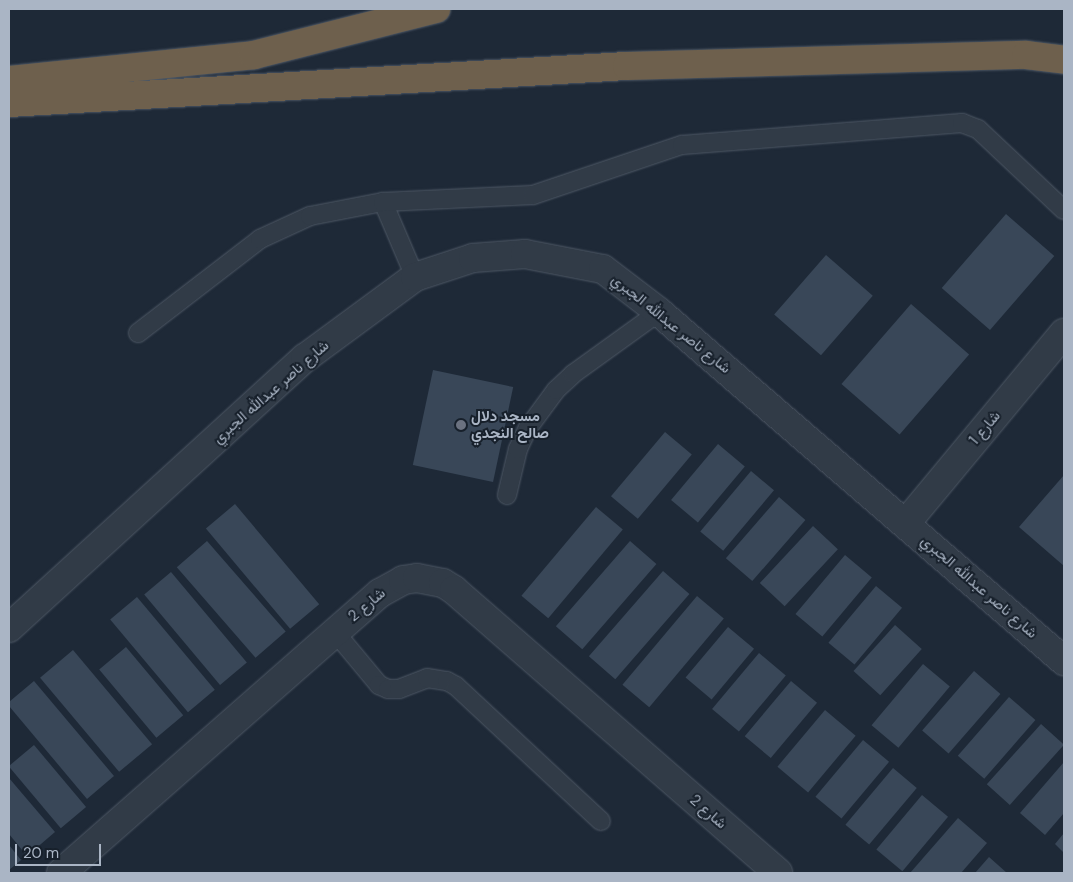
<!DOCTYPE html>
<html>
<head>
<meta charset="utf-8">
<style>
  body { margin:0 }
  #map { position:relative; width:1073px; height:882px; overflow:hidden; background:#1e2937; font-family:"DM Sans",Vazirmatn,sans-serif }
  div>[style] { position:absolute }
  .building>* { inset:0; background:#394758; transform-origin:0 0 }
  .roads { filter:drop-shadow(0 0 1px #4e5865) drop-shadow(0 0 1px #4e5865) }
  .service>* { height:18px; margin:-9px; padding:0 9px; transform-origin:9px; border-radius:9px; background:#313b47 }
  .minor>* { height:28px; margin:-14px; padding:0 14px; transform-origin:14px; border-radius:14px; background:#313b47 }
  .tertiary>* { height:28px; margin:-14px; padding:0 14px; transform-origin:14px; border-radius:14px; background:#313b47 }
  .motorway>* { height:28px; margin:-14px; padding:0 14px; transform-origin:14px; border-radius:14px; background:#6e604d }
  .dots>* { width:14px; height:14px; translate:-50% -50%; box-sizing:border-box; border:2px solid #17202b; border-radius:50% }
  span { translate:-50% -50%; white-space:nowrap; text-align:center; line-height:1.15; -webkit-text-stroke:4px #17202b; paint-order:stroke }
  .street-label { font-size:15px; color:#aab5c5 }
  .poi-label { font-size:15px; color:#aab5c5; font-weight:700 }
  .left { translate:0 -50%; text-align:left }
  .frame { position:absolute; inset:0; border:10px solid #aab5c5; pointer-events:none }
  .scale { position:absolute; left:15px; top:844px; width:86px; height:22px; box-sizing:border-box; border:2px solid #aab5c5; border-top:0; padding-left:6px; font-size:15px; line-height:18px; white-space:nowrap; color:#aab5c5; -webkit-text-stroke:4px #17202b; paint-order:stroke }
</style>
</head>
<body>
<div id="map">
  <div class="building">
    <div style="left:1006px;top:214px;width:64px;height:98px;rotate:41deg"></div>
    <div style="left:826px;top:255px;width:62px;height:79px;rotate:41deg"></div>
    <div style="left:911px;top:304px;width:77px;height:106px;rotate:41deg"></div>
    <div style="left:433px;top:370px;width:82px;height:97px;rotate:12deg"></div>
    <div style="left:665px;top:432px;width:35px;height:84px;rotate:40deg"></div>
    <div style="left:718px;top:444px;width:35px;height:73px;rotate:40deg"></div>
    <div style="left:751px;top:471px;width:30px;height:79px;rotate:40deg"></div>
    <div style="clip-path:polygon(1064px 475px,1064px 566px,1019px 527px)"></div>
    <div style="left:779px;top:497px;width:35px;height:81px;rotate:41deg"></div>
    <div style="left:235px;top:504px;width:131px;height:38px;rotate:50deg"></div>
    <div style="left:596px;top:507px;width:35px;height:116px;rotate:40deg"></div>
    <div style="left:813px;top:526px;width:34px;height:78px;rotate:43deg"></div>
    <div style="left:207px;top:541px;width:120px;height:40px;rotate:49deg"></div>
    <div style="left:630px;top:541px;width:35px;height:113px;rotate:41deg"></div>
    <div style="left:845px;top:555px;width:35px;height:77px;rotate:40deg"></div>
    <div style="left:663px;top:571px;width:35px;height:113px;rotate:41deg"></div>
    <div style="left:171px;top:572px;width:118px;height:35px;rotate:50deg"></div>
    <div style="left:876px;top:586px;width:34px;height:74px;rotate:40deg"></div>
    <div style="left:697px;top:596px;width:35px;height:116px;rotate:40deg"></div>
    <div style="left:137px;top:597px;width:121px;height:35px;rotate:50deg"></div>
    <div style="left:895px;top:625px;width:36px;height:62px;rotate:42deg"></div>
    <div style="left:728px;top:627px;width:34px;height:66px;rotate:40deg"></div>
    <div style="left:126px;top:647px;width:89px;height:35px;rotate:50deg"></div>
    <div style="left:73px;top:650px;width:123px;height:43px;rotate:50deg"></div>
    <div style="left:759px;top:653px;width:35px;height:73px;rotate:40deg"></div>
    <div style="left:923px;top:664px;width:35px;height:80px;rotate:40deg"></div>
    <div style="left:974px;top:671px;width:35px;height:79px;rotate:41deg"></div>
    <div style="clip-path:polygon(34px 681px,114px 776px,87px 799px,9px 706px,9px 702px)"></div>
    <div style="left:791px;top:681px;width:34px;height:72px;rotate:40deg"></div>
    <div style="left:1009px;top:697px;width:35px;height:78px;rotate:41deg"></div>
    <div style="left:825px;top:710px;width:40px;height:74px;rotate:40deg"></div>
    <div style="left:1041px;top:724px;width:31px;height:81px;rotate:42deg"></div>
    <div style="left:863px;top:740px;width:34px;height:74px;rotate:40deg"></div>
    <div style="left:34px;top:745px;width:81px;height:33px;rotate:50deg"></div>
    <div style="clip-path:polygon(1064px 762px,1064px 813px,1045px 835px,1020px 813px)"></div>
    <div style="left:893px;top:768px;width:31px;height:74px;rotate:40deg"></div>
    <div style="clip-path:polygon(9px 778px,55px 832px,27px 856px,9px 834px)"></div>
    <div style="left:922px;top:795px;width:34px;height:71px;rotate:40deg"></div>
    <div style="clip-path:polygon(958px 818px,987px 843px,961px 873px,910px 873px)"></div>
    <div style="clip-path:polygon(1064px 833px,1064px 853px,1055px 844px)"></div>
    <div style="clip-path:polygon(9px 845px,21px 860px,9px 870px)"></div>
    <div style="clip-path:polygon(989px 857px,1007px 873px,975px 873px)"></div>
  </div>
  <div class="roads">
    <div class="service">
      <div style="left:383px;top:202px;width:82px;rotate:66.9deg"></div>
      <div style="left:138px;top:333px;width:154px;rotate:-37.6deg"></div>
      <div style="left:260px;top:239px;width:55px;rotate:-24.7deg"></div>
      <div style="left:310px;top:216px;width:74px;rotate:-10.9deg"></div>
      <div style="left:383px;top:202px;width:150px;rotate:-2.7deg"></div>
      <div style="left:533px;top:195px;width:157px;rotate:-18.6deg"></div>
      <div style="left:682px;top:145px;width:281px;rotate:-4.5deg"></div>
      <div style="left:962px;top:123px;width:17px;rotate:21deg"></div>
      <div style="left:978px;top:129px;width:118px;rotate:43.3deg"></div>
      <div style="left:507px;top:495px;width:47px;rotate:-76.6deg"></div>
      <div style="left:518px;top:449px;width:23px;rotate:-65deg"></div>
      <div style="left:528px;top:428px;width:47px;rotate:-53.6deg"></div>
      <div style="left:556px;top:390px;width:23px;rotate:-43deg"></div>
      <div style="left:573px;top:374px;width:106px;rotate:-35.8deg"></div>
      <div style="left:335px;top:632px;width:69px;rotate:50.3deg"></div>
      <div style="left:379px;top:685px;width:10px;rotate:24deg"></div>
      <div style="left:388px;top:689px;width:11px"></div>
      <div style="left:399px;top:689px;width:30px;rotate:-21deg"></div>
      <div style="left:427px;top:678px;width:20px;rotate:9deg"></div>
      <div style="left:447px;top:681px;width:10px;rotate:29deg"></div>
      <div style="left:456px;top:686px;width:198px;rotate:43deg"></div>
    </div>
    <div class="minor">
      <div style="left:906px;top:523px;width:247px;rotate:-50.3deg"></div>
      <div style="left:61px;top:873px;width:424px;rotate:-41.3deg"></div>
      <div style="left:380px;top:593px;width:26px;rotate:-29deg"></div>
      <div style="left:403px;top:580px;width:14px;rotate:-8deg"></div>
      <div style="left:417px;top:578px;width:26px;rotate:11deg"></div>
      <div style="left:443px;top:583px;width:13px;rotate:32deg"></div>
      <div style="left:454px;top:590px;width:430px;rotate:41.1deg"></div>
    </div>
    <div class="tertiary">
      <div style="left:9px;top:628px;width:401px;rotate:-42.4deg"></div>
      <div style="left:305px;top:358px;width:137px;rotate:-36.4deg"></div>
      <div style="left:415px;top:277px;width:61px;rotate:-18.1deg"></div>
      <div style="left:473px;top:258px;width:52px;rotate:-4.4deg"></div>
      <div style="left:525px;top:254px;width:79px;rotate:10.9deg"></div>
      <div style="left:603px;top:269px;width:71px;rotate:37.5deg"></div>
      <div style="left:659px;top:312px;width:535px;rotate:40.75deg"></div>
    </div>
    <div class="motorway">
      <div style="left:9px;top:80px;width:246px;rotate:-5.8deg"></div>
      <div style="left:254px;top:55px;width:188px;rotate:-14.2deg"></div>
      <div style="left:9px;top:103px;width:619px;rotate:-3.43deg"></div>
      <div style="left:627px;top:66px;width:399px;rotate:-1.6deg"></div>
      <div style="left:1026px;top:55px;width:38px;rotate:7deg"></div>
    </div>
  </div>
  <div class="dots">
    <div style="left:461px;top:425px;background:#6b7280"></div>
  </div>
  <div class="street-label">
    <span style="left:671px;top:324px;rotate:39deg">شارع ناصر عبدالله الجبري</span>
    <span style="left:271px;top:392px;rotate:-41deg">شارع ناصر عبدالله الجبري</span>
    <span style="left:985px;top:428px;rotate:-50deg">شارع 1</span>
    <span style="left:979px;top:587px;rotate:41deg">شارع ناصر عبدالله الجبري</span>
    <span style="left:367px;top:605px;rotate:-40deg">شارع 2</span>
    <span style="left:708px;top:812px;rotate:41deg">شارع 2</span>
  </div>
  <div class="poi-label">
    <span class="left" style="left:471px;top:425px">مسجد دلال<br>صالح النجدي</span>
  </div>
  <div class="frame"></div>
  <div class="scale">20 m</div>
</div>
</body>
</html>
